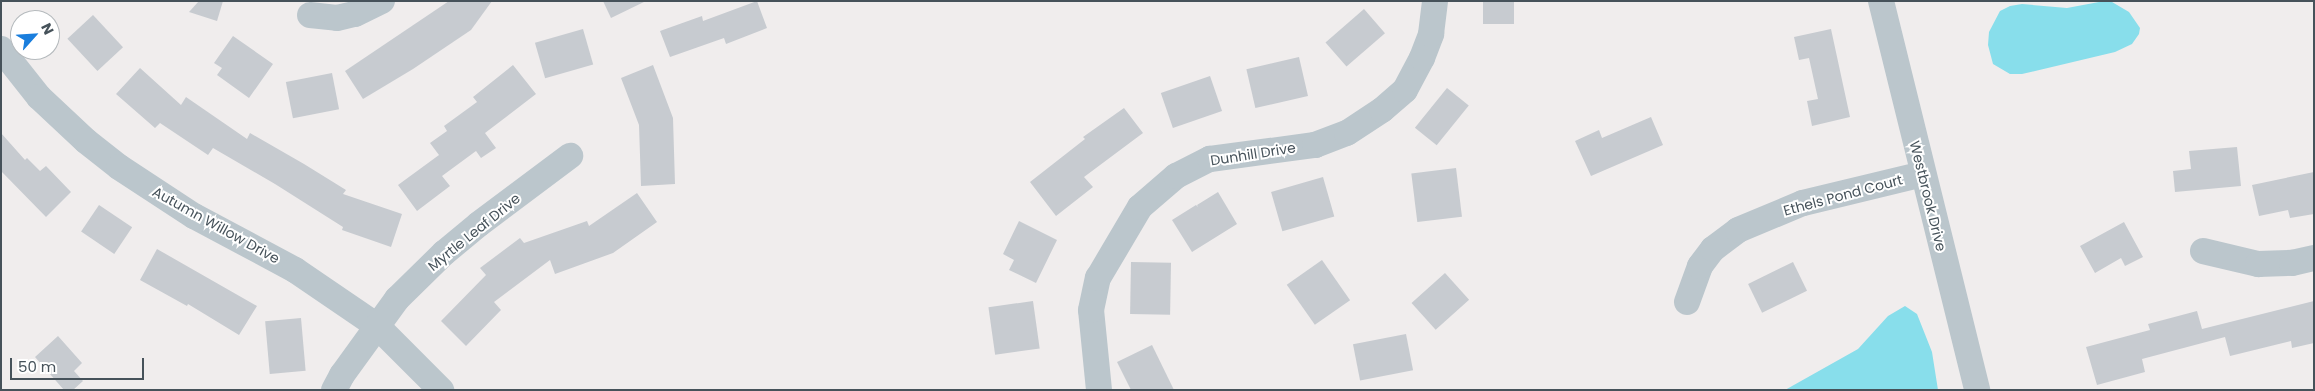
<!DOCTYPE html>
<html>
<head>
<meta charset="utf-8">
<style>
  body { margin:0 }
  #map { position:relative; width:2315px; height:391px; overflow:hidden; background:#f0eded; font-family:Poppins,sans-serif }
  div>[style] { position:absolute }
  .water>* { inset:0; background:#88deeb }
  .building>* { inset:0; background:#c7cbd0; transform-origin:0 0 }
  .minor>* { height:26px; margin:-13px; padding:0 13px; transform-origin:13px; border-radius:13px; background:#bbc6cc }
  span { translate:-50% -50%; white-space:nowrap; text-align:center; line-height:1.15; -webkit-text-stroke:4px #fff; paint-order:stroke }
  .street-label { font-size:14px; color:#46525a }
  .frame { position:absolute; inset:0; border:2px solid #46525a; pointer-events:none }
  .north { position:absolute; left:10px; top:10px; width:50px; height:50px; box-sizing:border-box; background:#fff; border:1px solid #b5babd; border-radius:50%; rotate:64deg; font-size:14px; font-weight:700; line-height:20px; text-align:center; color:#46525a }
  .north::after { content:''; display:block; margin:auto; width:18px; height:22px; background:#1a7edd; clip-path:polygon(50% 0,100% 100%,50% 72%,0 100%) }
  .scale { position:absolute; left:10px; top:358px; width:134px; height:22px; box-sizing:border-box; border:2px solid #46525a; border-top:0; padding-left:6px; font-size:15px; line-height:18px; white-space:nowrap; color:#46525a; -webkit-text-stroke:4px #fff; paint-order:stroke }
</style>
</head>
<body>
<div id="map">
  <div class="water">
    <div style="clip-path:polygon(2099px 2px,2112px 2px,2129px 12px,2140px 28px,2139px 34px,2132px 44px,2115px 52px,2022px 74px,2010px 74px,1993px 64px,1988px 45px,1989px 32px,2000px 11px,2010px 6px,2022px 4px,2067px 8px)"></div>
    <div style="clip-path:polygon(1905px 306px,1917px 314px,1932px 352px,1938px 390px,1785px 390px,1858px 349px,1888px 316px)"></div>
  </div>
  <div class="building">
    <div style="clip-path:polygon(199px 1px,223px 1px,217px 21px,189px 12px)"></div>
    <div style="clip-path:polygon(449px 1px,492px 1px,471px 30px,413px 69px,363px 99px,345px 71px)"></div>
    <div style="clip-path:polygon(603px 1px,646px 1px,611px 18px)"></div>
    <div style="clip-path:polygon(757px 1px,767px 28px,726px 44px,724px 38px,670px 57px,660px 31px,702px 16px,703px 21px)"></div>
    <div style="left:1483px;top:1px;width:31px;height:23px"></div>
    <div style="left:1364px;top:9px;width:32px;height:51px;rotate:49deg"></div>
    <div style="left:93px;top:15px;width:44px;height:35px;rotate:47deg"></div>
    <div style="left:583px;top:29px;width:37px;height:50px;rotate:74deg"></div>
    <div style="clip-path:polygon(1831px 29px,1850px 117px,1812px 126px,1807px 101px,1818px 99px,1809px 58px,1799px 60px,1794px 37px)"></div>
    <div style="clip-path:polygon(233px 36px,273px 64px,249px 98px,217px 75px,222px 68px,214px 63px)"></div>
    <div style="left:1299px;top:57px;width:40px;height:54px;rotate:77deg"></div>
    <div style="clip-path:polygon(513px 65px,536px 94px,485px 133px,496px 148px,481px 158px,476px 151px,442px 176px,450px 186px,417px 211px,398px 185px,439px 155px,430px 143px,447px 131px,444px 126px,477px 102px,473px 97px)"></div>
    <div style="clip-path:polygon(653px 65px,673px 118px,675px 184px,641px 186px,639px 125px,621px 78px)"></div>
    <div style="clip-path:polygon(140px 68px,181px 105px,186px 97px,247px 139px,250px 133px,304px 164px,346px 190px,343px 194px,402px 214px,391px 247px,342px 230px,343px 227px,275px 184px,213px 148px,208px 155px,160px 123px,155px 128px,116px 94px)"></div>
    <div style="left:332px;top:73px;width:37px;height:47px;rotate:79deg"></div>
    <div style="left:1210px;top:76px;width:37px;height:52px;rotate:71deg"></div>
    <div style="left:1447px;top:88px;width:28px;height:51px;rotate:39deg"></div>
    <div style="clip-path:polygon(1124px 108px,1143px 133px,1084px 177px,1093px 187px,1056px 216px,1030px 182px,1085px 139px,1083px 137px)"></div>
    <div style="clip-path:polygon(1651px 117px,1663px 145px,1591px 176px,1575px 141px,1599px 130px,1602px 138px)"></div>
    <div style="clip-path:polygon(1px 133px,25px 160px,27px 158px,40px 171px,46px 166px,71px 192px,46px 217px,1px 171px)"></div>
    <div style="clip-path:polygon(2237px 147px,2241px 186px,2175px 192px,2173px 171px,2191px 169px,2189px 151px)"></div>
    <div style="left:1456px;top:168px;width:49px;height:45px;rotate:83deg"></div>
    <div style="clip-path:polygon(2314px 172px,2314px 214px,2290px 218px,2288px 210px,2259px 216px,2252px 185px)"></div>
    <div style="left:1323px;top:177px;width:41px;height:54px;rotate:74deg"></div>
    <div style="clip-path:polygon(1218px 192px,1237px 224px,1192px 252px,1172px 220px,1196px 205px,1198px 207px,1197px 205px)"></div>
    <div style="clip-path:polygon(637px 193px,657px 222px,613px 253px,555px 274px,550px 260px,494px 302px,501px 310px,466px 346px,441px 321px,486px 275px,480px 268px,520px 238px,524px 243px,587px 221px,589px 226px)"></div>
    <div style="left:99px;top:205px;width:40px;height:32px;rotate:34deg"></div>
    <div style="clip-path:polygon(1019px 221px,1057px 240px,1036px 283px,1009px 270px,1014px 260px,1003px 254px)"></div>
    <div style="clip-path:polygon(2124px 222px,2143px 257px,2125px 266px,2121px 258px,2095px 273px,2080px 246px)"></div>
    <div style="clip-path:polygon(157px 249px,257px 306px,239px 335px,188px 304px,187px 306px,140px 280px)"></div>
    <div style="left:1322px;top:260px;width:49px;height:43px;rotate:55deg"></div>
    <div style="left:1131px;top:262px;width:40px;height:52px;rotate:1deg"></div>
    <div style="left:1793px;top:262px;width:32px;height:50px;rotate:64deg"></div>
    <div style="left:1445px;top:273px;width:36px;height:45px;rotate:48deg"></div>
    <div style="left:1033px;top:301px;width:48px;height:45px;rotate:82deg"></div>
    <div style="clip-path:polygon(2314px 301px,2314px 343px,2292px 348px,2291px 341px,2230px 356px,2225px 337px,2142px 359px,2145px 372px,2097px 385px,2086px 347px,2150px 330px,2148px 324px,2197px 311px,2202px 329px)"></div>
    <div style="left:301px;top:318px;width:53px;height:36px;rotate:85deg"></div>
    <div style="left:1406px;top:334px;width:37px;height:54px;rotate:79deg"></div>
    <div style="clip-path:polygon(58px 336px,82px 363px,74px 371px,83px 381px,73px 390px,64px 390px,35px 357px)"></div>
    <div style="clip-path:polygon(1152px 345px,1174px 390px,1131px 390px,1117px 362px)"></div>
  </div>
  <div class="minor">
    <div style="left:1881px;top:1px;width:401px;rotate:76.1deg"></div>
    <div style="left:310px;top:15px;width:27px;rotate:6deg"></div>
    <div style="left:337px;top:18px;width:18px;rotate:-13deg"></div>
    <div style="left:355px;top:14px;width:30px;rotate:-26deg"></div>
    <div style="left:1px;top:49px;width:61px;rotate:51.6deg"></div>
    <div style="left:39px;top:97px;width:64px;rotate:43.1deg"></div>
    <div style="left:86px;top:141px;width:42px;rotate:38.2deg"></div>
    <div style="left:119px;top:167px;width:90px;rotate:33.2deg"></div>
    <div style="left:194px;top:216px;width:115px;rotate:28.1deg"></div>
    <div style="left:295px;top:270px;width:99px;rotate:34.3deg"></div>
    <div style="left:377px;top:326px;width:91px;rotate:45deg"></div>
    <div style="left:2203px;top:251px;width:57px;rotate:13.3deg"></div>
    <div style="left:2258px;top:264px;width:34px;rotate:-2deg"></div>
    <div style="left:2292px;top:263px;width:23px;rotate:-13deg"></div>
    <div style="left:1687px;top:302px;width:38px;rotate:-70deg"></div>
    <div style="left:1700px;top:266px;width:21px;rotate:-53deg"></div>
    <div style="left:1713px;top:249px;width:31px;rotate:-37deg"></div>
    <div style="left:1738px;top:230px;width:70px;rotate:-22.6deg"></div>
    <div style="left:1803px;top:203px;width:123px;rotate:-13.6deg"></div>
    <div style="left:334px;top:390px;width:17px;rotate:-62deg"></div>
    <div style="left:342px;top:375px;width:94px;rotate:-54.1deg"></div>
    <div style="left:397px;top:299px;width:66px;rotate:-44.4deg"></div>
    <div style="left:444px;top:253px;width:45px;rotate:-39.6deg"></div>
    <div style="left:479px;top:224px;width:114px;rotate:-36.8deg"></div>
    <div style="left:1099px;top:390px;width:80px;rotate:-95.7deg"></div>
    <div style="left:1091px;top:310px;width:33px;rotate:-78deg"></div>
    <div style="left:1098px;top:278px;width:82px;rotate:-59.4deg"></div>
    <div style="left:1140px;top:207px;width:48px;rotate:-40.7deg"></div>
    <div style="left:1176px;top:176px;width:38px;rotate:-27deg"></div>
    <div style="left:1210px;top:159px;width:106px;rotate:-7.6deg"></div>
    <div style="left:1315px;top:145px;width:34px;rotate:-21deg"></div>
    <div style="left:1347px;top:133px;width:42px;rotate:-33.3deg"></div>
    <div style="left:1382px;top:110px;width:30px;rotate:-41deg"></div>
    <div style="left:1405px;top:90px;width:36px;rotate:-62deg"></div>
    <div style="left:1422px;top:58px;width:26px;rotate:-69deg"></div>
    <div style="left:1431px;top:34px;width:33px;rotate:-83deg"></div>
  </div>
  <div class="street-label">
    <span style="left:1253px;top:154px;rotate:-9deg">Dunhill Drive</span>
    <span style="left:1843px;top:195px;rotate:-15deg">Ethels Pond Court</span>
    <span style="left:1928px;top:196px;rotate:76deg">Westbrook Drive</span>
    <span style="left:216px;top:225px;rotate:29deg">Autumn Willow Drive</span>
    <span style="left:474px;top:232px;rotate:-39deg">Myrtle Leaf Drive</span>
  </div>
  <div class="frame"></div>
  <div class="north">N</div>
  <div class="scale">50 m</div>
</div>
</body>
</html>
